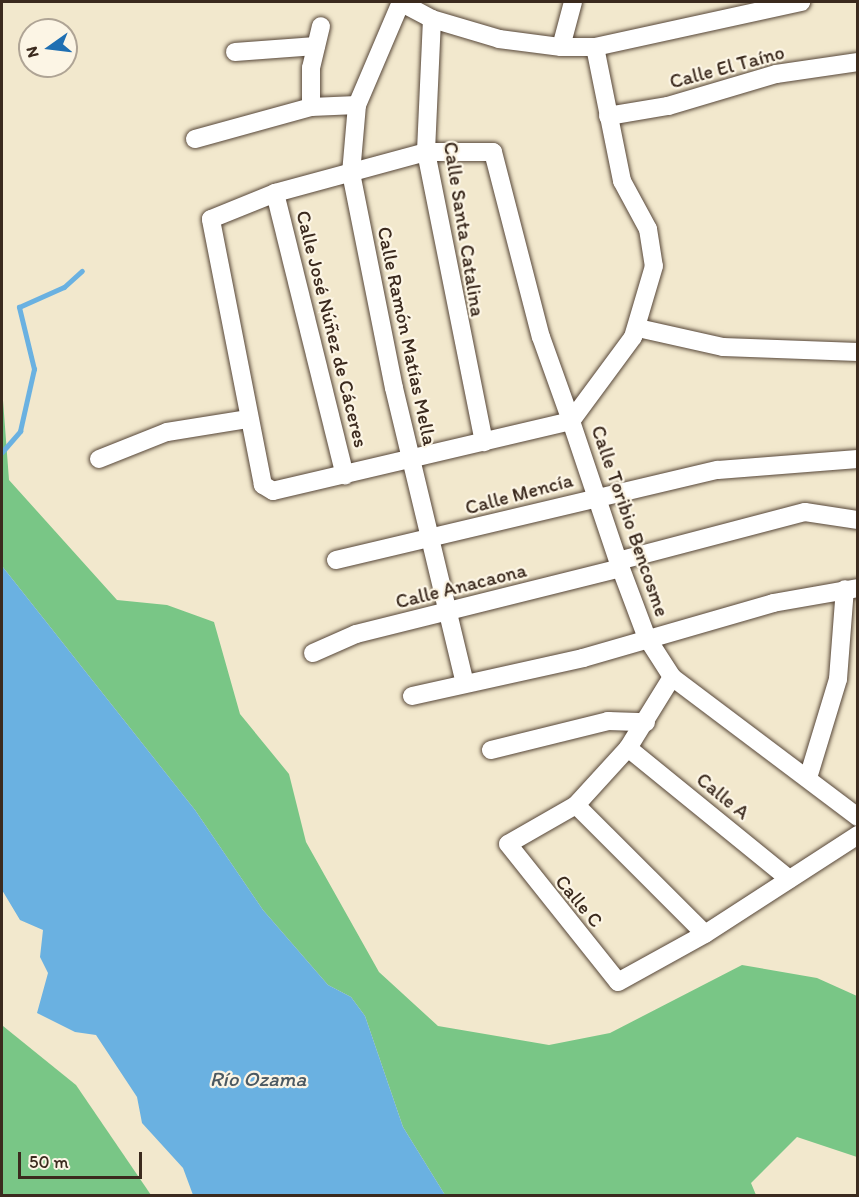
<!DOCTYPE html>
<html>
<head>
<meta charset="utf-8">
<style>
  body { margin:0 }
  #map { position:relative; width:859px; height:1197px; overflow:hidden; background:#f2e8cd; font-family:Itim,sans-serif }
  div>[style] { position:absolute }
  .green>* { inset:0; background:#79c686 }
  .water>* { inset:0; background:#6ab1e1 }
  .stream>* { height:5px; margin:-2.5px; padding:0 2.5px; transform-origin:2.5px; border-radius:2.5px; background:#6ab1e1 }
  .roads { filter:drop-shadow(0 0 2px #564638) drop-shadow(0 0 2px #564638) }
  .minor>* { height:18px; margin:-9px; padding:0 9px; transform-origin:9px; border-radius:9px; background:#fff }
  span { translate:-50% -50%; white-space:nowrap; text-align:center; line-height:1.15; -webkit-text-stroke:4.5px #fcf5e5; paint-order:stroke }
  .street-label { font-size:20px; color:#3b2a1e }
  .water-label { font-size:21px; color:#4b5962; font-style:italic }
  .frame { position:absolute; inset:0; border:3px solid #3b2a1e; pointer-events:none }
  .north { position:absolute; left:18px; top:18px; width:60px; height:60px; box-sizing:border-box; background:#fcf5e5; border:2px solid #afa495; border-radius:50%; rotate:256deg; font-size:16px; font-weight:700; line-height:24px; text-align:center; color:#3b2a1e }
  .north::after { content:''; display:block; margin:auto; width:21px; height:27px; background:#1f6fb2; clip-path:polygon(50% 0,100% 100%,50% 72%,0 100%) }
  .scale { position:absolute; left:18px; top:1152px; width:124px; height:27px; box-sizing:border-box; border:3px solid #3b2a1e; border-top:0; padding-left:8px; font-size:18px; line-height:21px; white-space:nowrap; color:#3b2a1e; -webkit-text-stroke:4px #fcf5e5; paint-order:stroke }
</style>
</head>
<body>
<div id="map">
  <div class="green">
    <div style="clip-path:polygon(2px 387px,9px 480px,117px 600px,167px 605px,214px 622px,240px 714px,289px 774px,306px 842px,379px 972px,438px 1026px,549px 1045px,610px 1033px,742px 965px,817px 978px,857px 996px,857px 1157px,797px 1137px,751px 1183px,756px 1195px,445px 1195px,403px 1127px,365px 1016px,351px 997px,328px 985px,263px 910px,195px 810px,2px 566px)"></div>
    <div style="clip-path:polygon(3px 1026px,76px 1085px,151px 1195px,2px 1195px)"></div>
  </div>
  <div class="water">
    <div style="clip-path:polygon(2px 566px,195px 810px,263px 910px,328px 985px,351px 997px,365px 1016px,403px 1127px,445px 1195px,193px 1195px,183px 1168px,142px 1123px,137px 1097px,96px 1035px,75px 1032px,37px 1013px,48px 973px,40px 957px,43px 930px,20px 920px,2px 890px)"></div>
  </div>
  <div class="stream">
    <div style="left:2px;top:452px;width:28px;rotate:-49deg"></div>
    <div style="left:20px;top:431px;width:64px;rotate:-77.3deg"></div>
    <div style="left:34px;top:369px;width:64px;rotate:-103.6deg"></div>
    <div style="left:19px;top:307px;width:49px;rotate:-24deg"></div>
    <div style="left:64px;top:287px;width:24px;rotate:-42deg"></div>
  </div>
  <div class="roads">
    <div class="minor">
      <div style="left:400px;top:2px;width:36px;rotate:28deg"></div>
      <div style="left:432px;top:19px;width:70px;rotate:16.6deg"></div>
      <div style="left:499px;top:39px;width:63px;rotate:7.4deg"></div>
      <div style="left:561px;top:47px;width:34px"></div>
      <div style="left:595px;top:47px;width:211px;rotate:-12.3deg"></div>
      <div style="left:401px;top:2px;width:112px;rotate:113.1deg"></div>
      <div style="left:357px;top:105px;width:68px;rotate:95deg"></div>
      <div style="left:351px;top:173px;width:219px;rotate:78.7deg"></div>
      <div style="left:394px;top:388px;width:304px;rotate:76.5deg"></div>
      <div style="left:432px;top:19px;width:133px;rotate:92.6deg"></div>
      <div style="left:426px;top:152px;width:296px;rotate:78.7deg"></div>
      <div style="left:561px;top:47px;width:47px;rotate:-75.1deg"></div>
      <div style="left:595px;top:47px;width:137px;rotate:78.6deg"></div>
      <div style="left:622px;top:181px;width:55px;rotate:61.6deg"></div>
      <div style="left:648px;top:229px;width:37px;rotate:81deg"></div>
      <div style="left:654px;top:266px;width:74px;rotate:106.5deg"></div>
      <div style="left:633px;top:337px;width:104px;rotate:126.4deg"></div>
      <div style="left:571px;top:421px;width:306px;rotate:166.8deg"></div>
      <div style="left:273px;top:491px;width:12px;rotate:-149deg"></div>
      <div style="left:263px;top:485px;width:271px;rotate:-101.1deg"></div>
      <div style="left:211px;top:219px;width:69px;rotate:-22.1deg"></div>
      <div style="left:275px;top:193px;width:156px;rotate:-15.2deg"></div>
      <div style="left:426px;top:152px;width:67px"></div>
      <div style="left:493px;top:152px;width:191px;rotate:75.5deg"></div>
      <div style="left:541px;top:337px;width:89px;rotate:70.3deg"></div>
      <div style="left:571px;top:421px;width:148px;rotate:71.4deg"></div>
      <div style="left:618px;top:561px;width:82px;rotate:69.4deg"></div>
      <div style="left:647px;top:638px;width:46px;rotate:57.3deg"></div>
      <div style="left:672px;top:677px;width:233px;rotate:37deg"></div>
      <div style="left:235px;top:52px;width:81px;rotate:-4.2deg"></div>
      <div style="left:311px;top:107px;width:39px;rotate:-90deg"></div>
      <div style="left:311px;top:68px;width:43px;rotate:-76.6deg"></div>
      <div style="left:608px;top:116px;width:61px;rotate:-9.5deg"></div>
      <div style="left:668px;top:106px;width:113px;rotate:-16.5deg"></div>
      <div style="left:776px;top:74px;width:83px;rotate:-8.3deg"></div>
      <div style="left:195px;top:139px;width:120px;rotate:-15.4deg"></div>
      <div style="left:311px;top:107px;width:46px;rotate:-2.5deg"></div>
      <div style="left:275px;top:193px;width:291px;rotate:76.1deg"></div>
      <div style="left:638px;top:328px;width:87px;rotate:12.6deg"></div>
      <div style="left:723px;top:347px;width:135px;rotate:2.1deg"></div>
      <div style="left:99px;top:459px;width:73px;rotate:-21.7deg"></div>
      <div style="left:167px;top:432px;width:81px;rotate:-9.2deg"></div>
      <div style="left:336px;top:560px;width:392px;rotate:-13.3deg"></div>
      <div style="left:718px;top:470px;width:140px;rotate:-4.5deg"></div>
      <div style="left:618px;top:561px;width:193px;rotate:-14.7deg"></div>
      <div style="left:805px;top:512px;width:54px;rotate:8.6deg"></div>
      <div style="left:313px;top:653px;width:47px;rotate:-23.8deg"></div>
      <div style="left:356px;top:634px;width:273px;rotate:-14deg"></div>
      <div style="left:672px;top:677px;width:84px;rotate:121.8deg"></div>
      <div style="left:628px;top:748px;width:77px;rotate:132.4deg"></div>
      <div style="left:576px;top:805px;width:78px;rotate:150.2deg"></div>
      <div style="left:508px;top:844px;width:176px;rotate:51.4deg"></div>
      <div style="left:618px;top:982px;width:99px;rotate:-28.9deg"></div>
      <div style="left:705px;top:934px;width:182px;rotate:-32.9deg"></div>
      <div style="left:412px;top:696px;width:175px;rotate:-12.5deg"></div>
      <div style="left:583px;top:658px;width:198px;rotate:-16.1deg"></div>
      <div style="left:773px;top:603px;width:86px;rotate:-10deg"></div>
      <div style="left:628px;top:748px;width:208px;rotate:39.1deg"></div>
      <div style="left:491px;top:750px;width:121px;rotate:-13.9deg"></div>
      <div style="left:608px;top:721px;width:38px;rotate:2deg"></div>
      <div style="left:808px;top:778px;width:103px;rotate:-73.1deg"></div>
      <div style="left:838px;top:679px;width:90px;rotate:-85.6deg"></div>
      <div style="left:576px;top:805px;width:182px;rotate:45deg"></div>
    </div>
  </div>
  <div class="street-label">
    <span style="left:727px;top:67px;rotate:-15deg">Calle El Taíno</span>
    <span style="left:464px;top:229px;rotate:81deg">Calle Santa Catalina</span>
    <span style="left:332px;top:329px;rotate:76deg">Calle José Núñez de Cáceres</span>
    <span style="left:407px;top:336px;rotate:78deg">Calle Ramón Matías Mella</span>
    <span style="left:519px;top:494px;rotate:-15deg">Calle Mencía</span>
    <span style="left:630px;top:521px;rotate:71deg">Calle Toribio Bencosme</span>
    <span style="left:461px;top:586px;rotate:-14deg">Calle Anacaona</span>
    <span style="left:723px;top:796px;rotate:39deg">Calle A</span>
    <span style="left:579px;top:901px;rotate:50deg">Calle C</span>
  </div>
  <div class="water-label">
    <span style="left:258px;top:1079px">Río Ozama</span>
  </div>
  <div class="frame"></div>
  <div class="north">N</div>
  <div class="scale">50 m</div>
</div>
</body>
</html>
